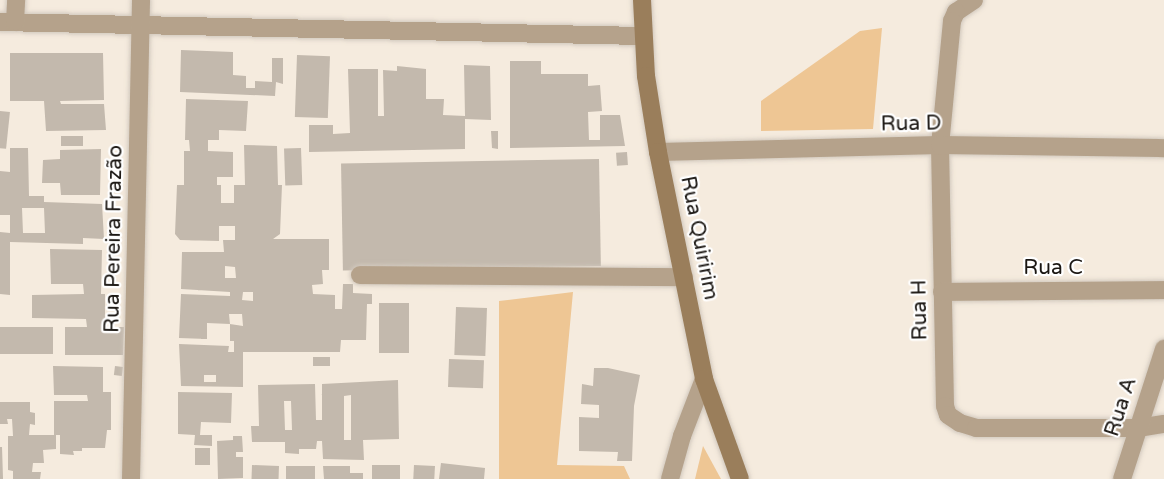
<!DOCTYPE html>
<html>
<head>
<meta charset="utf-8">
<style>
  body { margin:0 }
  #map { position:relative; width:1164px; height:479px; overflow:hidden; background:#f5ebde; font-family:"Varela Round",sans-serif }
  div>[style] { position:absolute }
  .green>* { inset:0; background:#eec694 }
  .building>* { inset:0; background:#c3b9ad; transform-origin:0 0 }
  .roads { filter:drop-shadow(0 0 2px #d2c9be) drop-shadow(0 0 2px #d2c9be) }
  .street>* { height:18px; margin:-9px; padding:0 9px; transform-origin:9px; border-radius:9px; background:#b5a28b }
  .secondary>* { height:18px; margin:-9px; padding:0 9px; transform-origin:9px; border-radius:9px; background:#9a7e5b }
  span { translate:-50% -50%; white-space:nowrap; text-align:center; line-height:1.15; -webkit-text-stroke:4.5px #fff; paint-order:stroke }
  .street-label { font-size:21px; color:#1b1713 }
</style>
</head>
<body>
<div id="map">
  <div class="green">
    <div style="clip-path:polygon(882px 28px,873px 129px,761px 131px,761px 101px,860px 31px)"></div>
    <div style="clip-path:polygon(573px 292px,557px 465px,624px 466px,630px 479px,499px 479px,499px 301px)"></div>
    <div style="clip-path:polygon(703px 446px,721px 479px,695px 479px)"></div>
  </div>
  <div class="building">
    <div style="clip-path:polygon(181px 50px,233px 52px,233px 75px,246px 76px,246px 88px,255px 88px,255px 81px,272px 82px,272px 58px,283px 58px,283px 84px,276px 82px,275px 96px,180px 92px)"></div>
    <div style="clip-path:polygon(10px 53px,103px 53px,104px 100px,60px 101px,61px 104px,104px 104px,106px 130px,46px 131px,44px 101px,10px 101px)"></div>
    <div style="left:297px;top:55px;width:33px;height:62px;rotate:2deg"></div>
    <div style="clip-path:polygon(510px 61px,541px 61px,541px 74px,588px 74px,588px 86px,600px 85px,602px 111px,588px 112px,589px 140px,600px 140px,600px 115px,620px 115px,625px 146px,510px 148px)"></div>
    <div style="clip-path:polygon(464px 65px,490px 66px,491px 120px,465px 119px,465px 149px,309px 152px,309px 125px,333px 125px,333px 134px,350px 133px,348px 69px,378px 69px,378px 116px,384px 116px,383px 70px,397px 71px,397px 66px,426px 69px,426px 99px,444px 99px,443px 115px,465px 116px)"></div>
    <div style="clip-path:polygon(evenodd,186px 99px,248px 101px,246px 131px,219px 130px,219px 140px,208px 140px,208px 151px,233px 152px,233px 177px,217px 177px,217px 185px,221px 185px,221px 203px,234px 203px,234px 185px,245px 185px,244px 145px,277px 146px,278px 185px,282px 185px,280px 234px,273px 239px,329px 239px,329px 270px,322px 270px,323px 284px,312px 285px,313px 294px,335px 295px,335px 309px,342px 309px,343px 284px,353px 284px,353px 293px,372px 294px,372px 304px,367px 304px,366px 340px,341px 340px,340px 352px,243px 352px,243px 387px,181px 386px,179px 344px,229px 346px,228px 352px,234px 352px,234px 341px,230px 341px,230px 324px,243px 326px,242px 314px,229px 314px,230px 324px,207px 323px,207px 339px,179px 338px,181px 294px,230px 296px,230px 292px,181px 289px,182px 252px,224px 252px,223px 240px,235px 240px,235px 226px,219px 226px,219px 241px,180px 240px,175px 234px,177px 185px,184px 185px,184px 151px,190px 151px,189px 140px,185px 140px,186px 99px,225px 266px,235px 267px,236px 278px,225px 278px,225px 266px,186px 99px,243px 292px,253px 292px,253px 301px,242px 300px,243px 292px,186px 99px,204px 375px,216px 375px,216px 382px,204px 382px,204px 375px)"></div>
    <div style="left:0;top:111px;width:10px;height:37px;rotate:6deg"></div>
    <div style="clip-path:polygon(491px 131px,498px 131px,498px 149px,492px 148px)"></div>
    <div style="left:61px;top:136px;width:22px;height:10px"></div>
    <div style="clip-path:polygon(evenodd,10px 148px,28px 148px,29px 196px,44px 196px,44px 202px,102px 204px,104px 239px,83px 238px,83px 244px,10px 242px,10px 295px,0 294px,0 232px,10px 233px,10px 215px,0 215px,0 171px,10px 172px,10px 148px,22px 208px,44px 208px,45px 233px,23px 233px,22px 208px)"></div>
    <div style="left:301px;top:148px;width:37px;height:17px;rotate:88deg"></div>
    <div style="clip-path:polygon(101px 149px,100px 195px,61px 195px,60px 183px,42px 183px,43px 160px,60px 159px,60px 150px)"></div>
    <div style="left:627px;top:152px;width:13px;height:11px;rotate:86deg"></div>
    <div style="left:599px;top:159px;width:107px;height:258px;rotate:89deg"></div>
    <div style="clip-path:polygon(50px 249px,102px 250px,101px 294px,105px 294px,105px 327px,124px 327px,123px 355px,65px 355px,65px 327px,87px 327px,86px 319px,32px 318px,32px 295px,84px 294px,83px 284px,51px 284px)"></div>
    <div style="left:379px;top:303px;width:30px;height:50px"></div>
    <div style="left:456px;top:307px;width:31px;height:48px;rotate:2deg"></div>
    <div style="left:0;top:327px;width:53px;height:27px"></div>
    <div style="left:313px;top:357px;width:17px;height:9px"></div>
    <div style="left:449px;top:359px;width:35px;height:28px;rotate:2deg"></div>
    <div style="clip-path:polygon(53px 366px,103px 367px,103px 392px,111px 392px,111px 430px,107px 430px,105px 448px,82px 448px,82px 451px,73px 451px,74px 455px,60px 454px,60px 435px,56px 435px,56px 449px,43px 450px,44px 463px,33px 463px,32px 472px,41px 472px,40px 479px,13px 479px,13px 471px,8px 470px,8px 436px,13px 436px,12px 419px,7px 419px,8px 424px,0 424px,0 402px,30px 402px,30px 412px,35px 413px,35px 425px,30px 424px,29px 435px,54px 435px,54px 401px,88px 401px,87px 395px,54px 395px)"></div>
    <div style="left:115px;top:366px;width:8px;height:9px;rotate:7deg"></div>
    <div style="clip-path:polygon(594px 368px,608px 368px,640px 375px,634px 406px,632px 461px,617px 461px,618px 452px,579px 451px,579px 417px,599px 418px,599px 405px,581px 404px,582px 384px,593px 386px)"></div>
    <div style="clip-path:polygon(evenodd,398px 380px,399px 439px,363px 440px,364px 460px,323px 459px,322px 441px,317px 441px,316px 449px,299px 449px,299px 454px,285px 453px,285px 442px,252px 442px,251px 426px,259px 426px,258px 385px,315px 384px,316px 420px,322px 420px,322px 384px,398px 380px,351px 395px,351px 440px,344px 440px,344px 396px,351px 395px,398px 380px,284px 401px,291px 401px,292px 430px,285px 430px,284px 401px)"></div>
    <div style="clip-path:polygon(178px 392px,232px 393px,231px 423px,201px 422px,200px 435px,212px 435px,212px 446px,194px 445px,195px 435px,178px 434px)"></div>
    <div style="clip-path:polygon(233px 436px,242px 436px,243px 452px,236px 452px,236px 457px,243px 457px,243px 478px,218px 479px,217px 441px,233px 440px)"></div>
    <div style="clip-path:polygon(0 447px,2px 447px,3px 479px,0 479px)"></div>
    <div style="left:195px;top:448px;width:15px;height:17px"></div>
    <div style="clip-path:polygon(441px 463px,485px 468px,484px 479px,439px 479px)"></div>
    <div style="left:252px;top:465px;width:27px;height:14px;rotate:2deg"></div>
    <div style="left:400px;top:465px;width:14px;height:28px;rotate:90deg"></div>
    <div style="left:414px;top:465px;width:21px;height:14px;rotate:3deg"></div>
    <div style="left:286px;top:466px;width:29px;height:13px"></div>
    <div style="clip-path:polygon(323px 466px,350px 466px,350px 473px,363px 473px,363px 479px,324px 479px)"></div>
  </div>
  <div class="roads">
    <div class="street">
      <div style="left:974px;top:0;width:22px;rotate:146deg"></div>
      <div style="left:956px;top:12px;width:10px;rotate:114deg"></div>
      <div style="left:952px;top:21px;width:125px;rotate:95.5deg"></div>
      <div style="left:940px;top:145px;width:261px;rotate:88.9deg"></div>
      <div style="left:945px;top:406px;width:9px;rotate:72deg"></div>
      <div style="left:948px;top:415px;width:14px;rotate:34deg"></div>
      <div style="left:960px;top:423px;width:17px;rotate:17deg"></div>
      <div style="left:976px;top:428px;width:162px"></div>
      <div style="left:1138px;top:428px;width:26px;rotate:-9deg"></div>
      <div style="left:0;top:22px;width:643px;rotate:1.25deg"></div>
      <div style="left:15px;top:22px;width:22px;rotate:-87deg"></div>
      <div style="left:658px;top:152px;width:282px;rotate:-1.4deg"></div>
      <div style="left:940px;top:145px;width:224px;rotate:0.8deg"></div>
      <div style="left:360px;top:275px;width:324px;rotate:0.4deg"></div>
      <div style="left:942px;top:292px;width:222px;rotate:-0.5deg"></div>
      <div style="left:131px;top:479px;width:479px;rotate:-88.8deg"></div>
      <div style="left:670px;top:479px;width:45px;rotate:-74.4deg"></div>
      <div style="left:682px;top:436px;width:61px;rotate:-68.9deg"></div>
      <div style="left:1122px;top:479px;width:137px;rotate:-72.1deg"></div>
    </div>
    <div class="secondary">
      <div style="left:642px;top:0;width:76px;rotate:87deg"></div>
      <div style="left:646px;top:76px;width:77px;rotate:81deg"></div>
      <div style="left:658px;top:152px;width:232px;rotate:78.5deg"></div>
      <div style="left:704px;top:379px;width:106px;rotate:70.2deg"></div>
    </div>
  </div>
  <div class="street-label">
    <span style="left:911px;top:124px;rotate:-1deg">Rua D</span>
    <span style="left:699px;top:238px;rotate:79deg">Rua Quiririm</span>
    <span style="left:114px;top:239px;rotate:-89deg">Rua Pereira Frazão</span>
    <span style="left:1053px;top:268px">Rua C</span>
    <span style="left:920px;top:310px;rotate:-91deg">Rua H</span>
    <span style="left:1121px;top:407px;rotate:-72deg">Rua A</span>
  </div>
</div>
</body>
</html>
